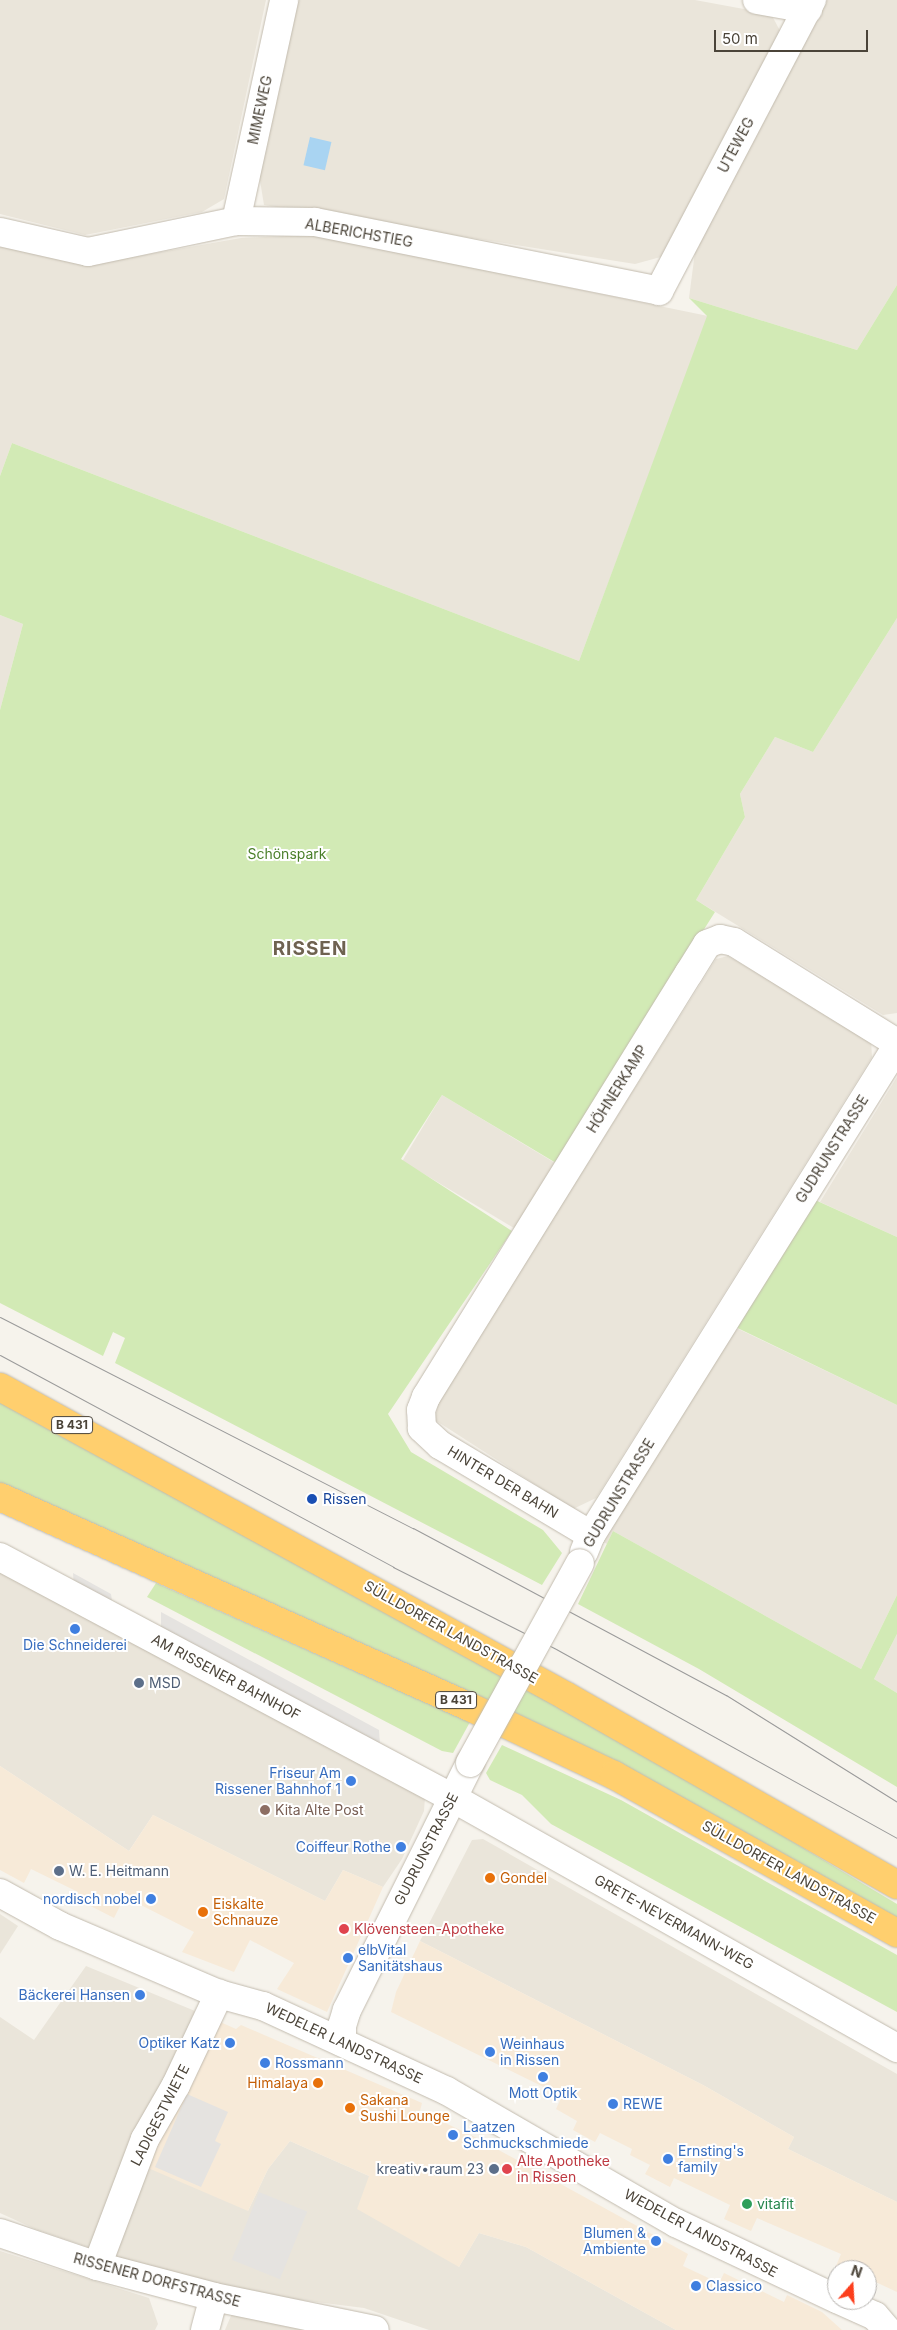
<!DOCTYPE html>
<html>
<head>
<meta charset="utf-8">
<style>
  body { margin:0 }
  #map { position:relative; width:897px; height:2330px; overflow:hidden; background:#f6f3ec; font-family:Inter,sans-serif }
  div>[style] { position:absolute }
  .residential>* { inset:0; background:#eae5da; transform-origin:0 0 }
  .commercial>* { inset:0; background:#f7ead8 }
  .green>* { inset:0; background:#d2eab5 }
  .parking>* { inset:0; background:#e5e3e0; transform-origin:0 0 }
  .water>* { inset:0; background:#a9d4f2; transform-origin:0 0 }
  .roads { filter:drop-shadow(0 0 1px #c2bbae) drop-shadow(0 0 1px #c2bbae) }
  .minor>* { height:28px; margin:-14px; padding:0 14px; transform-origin:14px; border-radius:14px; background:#fff }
  .highway>* { height:28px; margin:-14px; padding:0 14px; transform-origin:14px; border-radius:14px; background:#ffcf6e }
  .tram>* { height:1px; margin:-0.5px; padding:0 0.5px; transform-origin:0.5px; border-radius:0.5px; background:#9a9a9a }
  .bridges { filter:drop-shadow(0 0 1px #c2bbae) drop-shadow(0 0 1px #c2bbae) }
  .minor-bridge>* { height:28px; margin:-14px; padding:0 14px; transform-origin:14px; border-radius:14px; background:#fff }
  .dots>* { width:14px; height:14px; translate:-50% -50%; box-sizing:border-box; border:2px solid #fff; border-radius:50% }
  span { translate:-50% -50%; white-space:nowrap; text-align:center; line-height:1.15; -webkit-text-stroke:4px #fff; paint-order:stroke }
  .shield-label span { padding:1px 4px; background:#fff; border:1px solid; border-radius:4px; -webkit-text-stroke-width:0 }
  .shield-label { font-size:12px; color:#4b4439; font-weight:700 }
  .street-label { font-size:14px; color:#4b4439 }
  .park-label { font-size:14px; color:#4a7f2a }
  .transit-label { font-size:14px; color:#164399 }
  .left { translate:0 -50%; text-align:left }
  .shop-label { font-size:14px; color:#366cbe }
  .right { translate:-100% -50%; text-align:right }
  .service-label { font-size:14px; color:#4e5e75 }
  .education-label { font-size:14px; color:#785e54 }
  .food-label { font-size:14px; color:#c56008 }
  .health-label { font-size:14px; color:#be3a42 }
  .leisure-label { font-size:14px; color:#27864d }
  .district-label { font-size:19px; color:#6e6250; font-weight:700; letter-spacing:1px }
  .north { position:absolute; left:827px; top:2260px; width:50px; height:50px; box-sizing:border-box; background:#fff; border:1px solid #b7b4b0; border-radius:50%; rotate:19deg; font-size:14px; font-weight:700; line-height:20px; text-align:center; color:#4b4439 }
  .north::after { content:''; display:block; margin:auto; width:18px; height:22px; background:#fc3f1d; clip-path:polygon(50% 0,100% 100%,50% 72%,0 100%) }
  .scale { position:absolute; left:714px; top:30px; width:154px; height:22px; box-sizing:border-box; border:2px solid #4b4439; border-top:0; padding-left:6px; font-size:15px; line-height:18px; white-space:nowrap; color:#4b4439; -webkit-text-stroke:4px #fff; paint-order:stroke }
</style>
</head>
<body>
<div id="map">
  <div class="residential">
    <div style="clip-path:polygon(0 0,266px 0,224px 199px,202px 212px,85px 235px,0 214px)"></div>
    <div style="clip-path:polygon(296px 0,695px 0,771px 14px,785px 40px,668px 255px,635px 264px,264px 205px,257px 162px)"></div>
    <div style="clip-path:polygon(827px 0,897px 0,897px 285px,857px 350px,689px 298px,695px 252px)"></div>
    <div style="clip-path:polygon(312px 235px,708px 316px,579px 661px,12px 443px,0 476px,0 244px,87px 265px,241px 238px)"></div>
    <div style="clip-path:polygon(0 615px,23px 624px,0 710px)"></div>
    <div style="clip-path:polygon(897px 618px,897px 1013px,883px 1015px,696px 900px,745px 817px,740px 794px,775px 737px,813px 752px)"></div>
    <div style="clip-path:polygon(728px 956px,871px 1040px,872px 1057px,596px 1498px,573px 1509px,435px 1420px,439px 1399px,716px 959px)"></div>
    <div style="clip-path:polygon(897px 1077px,897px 1237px,820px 1202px)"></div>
    <div style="left:442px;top:1095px;width:133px;height:77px;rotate:31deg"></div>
    <div style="clip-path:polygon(724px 1322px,897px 1405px,897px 1595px,861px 1669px,613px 1531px,607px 1544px,591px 1535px)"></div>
    <div style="clip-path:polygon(0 1565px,425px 1797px,424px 1811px,402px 1859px,383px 1887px,343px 1870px,325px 1901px,153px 1815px,129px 1851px,0 1766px)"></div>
    <div style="clip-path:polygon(897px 1634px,897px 1693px,874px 1679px)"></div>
    <div style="clip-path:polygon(483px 1839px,897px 2074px,897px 2202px,788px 2149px,794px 2137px,703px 2085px,420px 1941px,472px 1840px)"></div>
    <div style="clip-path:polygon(0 1914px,18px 1926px,0 1954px)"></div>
    <div style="clip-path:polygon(86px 1966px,195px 2011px,181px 2047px,248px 2211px,268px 2169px,290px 2141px,369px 2176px,459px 2267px,479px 2233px,526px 2247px,676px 2330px,429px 2330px,364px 2308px,252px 2294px,126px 2260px,35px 2229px,0 2213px,0 2017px,34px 2040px)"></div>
    <div style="clip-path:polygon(0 2251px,149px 2298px,158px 2324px,155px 2330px,0 2330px)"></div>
    <div style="clip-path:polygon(233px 2311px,337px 2330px,225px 2330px)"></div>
  </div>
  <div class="commercial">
    <div style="clip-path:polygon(0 1766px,129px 1851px,153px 1815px,325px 1901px,343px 1870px,383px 1887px,327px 2012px,277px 1989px,294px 1963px,250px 1940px,234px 1972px,182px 1952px,194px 1932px,133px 1901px,131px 1904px,123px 1900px,114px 1918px,77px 1899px,78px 1892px,31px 1869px,24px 1883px,0 1870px)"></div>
    <div style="clip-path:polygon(420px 1941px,703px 2085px,794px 2137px,788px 2149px,897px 2202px,897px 2292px,867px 2278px,867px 2270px,845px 2270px,836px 2266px,841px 2254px,757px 2218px,751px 2231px,724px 2219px,730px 2205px,674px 2178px,670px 2187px,645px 2174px,650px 2165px,630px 2155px,632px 2149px,600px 2133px,595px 2142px,573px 2130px,577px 2121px,556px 2109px,562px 2096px,391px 2012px,396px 1992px)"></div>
    <div style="clip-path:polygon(218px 2021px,236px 2029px,241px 2025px,422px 2103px,420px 2111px,477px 2138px,688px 2254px,683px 2266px,719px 2283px,724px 2273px,784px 2302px,787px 2295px,822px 2312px,842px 2330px,676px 2330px,526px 2247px,479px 2233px,459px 2267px,357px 2209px,369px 2176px,290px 2141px,268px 2169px,248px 2211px,148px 2168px,160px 2132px)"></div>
  </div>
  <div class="green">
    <div style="clip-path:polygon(897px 285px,897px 618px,813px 752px,775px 737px,740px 794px,745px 817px,696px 900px,715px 912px,556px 1163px,442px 1095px,401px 1159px,512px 1231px,388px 1414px,411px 1452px,543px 1530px,562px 1553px,542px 1585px,115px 1363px,125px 1338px,113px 1332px,103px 1356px,0 1303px,0 710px,23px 624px,0 615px,0 476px,12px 443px,579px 661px,707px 316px,689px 298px,857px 350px)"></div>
    <div style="clip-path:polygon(804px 1195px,897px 1237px,897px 1405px,725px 1322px)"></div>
    <div style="clip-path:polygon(0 1400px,395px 1615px,755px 1819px,897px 1904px,897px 1922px,0 1485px)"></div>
    <div style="clip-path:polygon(613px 1531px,861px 1669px,897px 1595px,897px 1634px,874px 1679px,897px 1693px,897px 1787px,699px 1669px,578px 1604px)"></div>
    <div style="clip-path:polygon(156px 1583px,470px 1722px,453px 1753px,442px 1751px,147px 1597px)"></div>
    <div style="clip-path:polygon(502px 1745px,621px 1800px,897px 1955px,897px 2012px,551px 1824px,522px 1795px,490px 1780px,486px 1773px)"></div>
  </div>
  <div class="parking">
    <div style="clip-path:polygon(73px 1573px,111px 1594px,113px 1607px,74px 1587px)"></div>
    <div style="clip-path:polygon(161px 1612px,379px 1730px,380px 1745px,161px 1628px)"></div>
    <div style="clip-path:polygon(187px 2094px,228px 2112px,215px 2141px,221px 2144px,201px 2187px,155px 2167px)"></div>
    <div style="left:259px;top:2192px;width:52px;height:73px;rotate:22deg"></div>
  </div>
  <div class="water">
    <div style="left:310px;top:137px;width:22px;height:29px;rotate:13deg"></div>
  </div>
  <div class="roads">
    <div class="minor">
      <div style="left:757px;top:0;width:52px;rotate:10deg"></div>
      <div style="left:236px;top:221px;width:226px;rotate:-77.7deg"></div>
      <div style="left:0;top:232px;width:90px;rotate:12.8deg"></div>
      <div style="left:88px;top:252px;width:151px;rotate:-11.8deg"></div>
      <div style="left:236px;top:221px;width:79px;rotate:0.7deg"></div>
      <div style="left:315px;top:222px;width:351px;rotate:11.3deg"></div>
      <div style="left:659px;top:291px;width:329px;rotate:-62.3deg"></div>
      <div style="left:591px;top:1535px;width:176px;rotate:-149.2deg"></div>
      <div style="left:440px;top:1445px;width:25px;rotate:-137deg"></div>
      <div style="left:422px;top:1428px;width:18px;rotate:-93deg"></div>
      <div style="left:421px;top:1410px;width:14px;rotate:-69deg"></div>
      <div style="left:426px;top:1397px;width:499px;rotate:-58.2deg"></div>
      <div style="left:689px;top:973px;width:34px;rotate:-58deg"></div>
      <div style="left:707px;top:944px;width:14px;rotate:-21deg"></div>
      <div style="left:720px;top:939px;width:14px;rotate:12deg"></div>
      <div style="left:734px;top:942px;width:192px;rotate:31.8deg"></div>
      <div style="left:584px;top:1552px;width:18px;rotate:-68deg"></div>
      <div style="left:591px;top:1535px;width:577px;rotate:-57.96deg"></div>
      <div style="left:0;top:1557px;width:511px;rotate:28.02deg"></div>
      <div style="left:451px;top:1797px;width:512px;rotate:29.37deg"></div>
      <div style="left:0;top:1893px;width:68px;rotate:28.8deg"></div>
      <div style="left:60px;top:1926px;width:173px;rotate:23.2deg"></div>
      <div style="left:219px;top:1994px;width:46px;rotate:15.3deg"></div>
      <div style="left:263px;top:2006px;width:203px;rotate:24.8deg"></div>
      <div style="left:447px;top:2091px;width:264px;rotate:30deg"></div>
      <div style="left:676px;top:2223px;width:178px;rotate:25.3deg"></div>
      <div style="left:342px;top:2042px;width:16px;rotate:-90deg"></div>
      <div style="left:342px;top:2026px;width:17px;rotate:-73deg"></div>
      <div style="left:347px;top:2010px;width:276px;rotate:-63.5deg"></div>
      <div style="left:0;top:2233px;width:102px;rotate:18.8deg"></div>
      <div style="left:97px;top:2266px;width:121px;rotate:14.8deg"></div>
      <div style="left:214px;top:2297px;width:164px;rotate:11.6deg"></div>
      <div style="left:97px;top:2266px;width:136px;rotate:-69.3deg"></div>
      <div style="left:145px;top:2139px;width:62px;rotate:-60.1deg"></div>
      <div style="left:176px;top:2085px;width:101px;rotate:-64.7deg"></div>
      <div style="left:839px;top:2300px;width:39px;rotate:24deg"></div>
      <div style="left:875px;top:2316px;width:18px;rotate:49deg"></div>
      <div style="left:205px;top:2330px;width:34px;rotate:-75deg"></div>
    </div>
    <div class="highway">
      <div style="left:0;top:1387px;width:645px;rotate:28.63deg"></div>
      <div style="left:566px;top:1696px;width:381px;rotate:29.7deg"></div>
      <div style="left:0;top:1497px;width:517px;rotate:24.09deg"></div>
      <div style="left:472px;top:1708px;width:157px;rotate:25.3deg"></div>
      <div style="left:614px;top:1775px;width:324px;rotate:29.2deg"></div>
    </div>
  </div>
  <div class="tram">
    <div style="left:0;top:1317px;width:464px;rotate:27.1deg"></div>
    <div style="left:413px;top:1528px;width:355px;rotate:28.1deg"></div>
    <div style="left:726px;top:1695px;width:202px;rotate:32deg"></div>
    <div style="left:0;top:1355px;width:447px;rotate:28.3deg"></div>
    <div style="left:393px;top:1567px;width:182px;rotate:26.7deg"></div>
    <div style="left:556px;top:1649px;width:390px;rotate:29deg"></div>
  </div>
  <div class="bridges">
    <div class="minor-bridge">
      <div style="left:470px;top:1763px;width:228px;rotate:-61.2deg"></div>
    </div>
  </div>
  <div class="dots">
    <div style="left:312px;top:1499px;background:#1a4fb4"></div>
    <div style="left:75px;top:1629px;background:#3f7fe0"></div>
    <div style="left:139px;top:1683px;background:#5c6f8a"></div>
    <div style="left:351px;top:1781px;background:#3f7fe0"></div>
    <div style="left:265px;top:1810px;background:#8d6e63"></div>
    <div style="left:401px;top:1847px;background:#3f7fe0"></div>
    <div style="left:59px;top:1871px;background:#5c6f8a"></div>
    <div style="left:490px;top:1878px;background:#e8710a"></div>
    <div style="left:151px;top:1899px;background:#3f7fe0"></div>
    <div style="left:203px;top:1912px;background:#e8710a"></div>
    <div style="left:344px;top:1929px;background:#e0444e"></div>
    <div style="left:348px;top:1958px;background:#3f7fe0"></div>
    <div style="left:140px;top:1995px;background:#3f7fe0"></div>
    <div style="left:230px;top:2043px;background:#3f7fe0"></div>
    <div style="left:490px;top:2052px;background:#3f7fe0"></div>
    <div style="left:265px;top:2063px;background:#3f7fe0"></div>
    <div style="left:543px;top:2077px;background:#3f7fe0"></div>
    <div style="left:318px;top:2083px;background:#e8710a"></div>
    <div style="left:613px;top:2104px;background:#3f7fe0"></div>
    <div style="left:350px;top:2108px;background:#e8710a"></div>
    <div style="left:453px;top:2135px;background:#3f7fe0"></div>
    <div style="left:668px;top:2159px;background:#3f7fe0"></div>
    <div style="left:494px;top:2169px;background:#5c6f8a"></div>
    <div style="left:507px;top:2169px;background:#e0444e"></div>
    <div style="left:747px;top:2204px;background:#2e9e5b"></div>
    <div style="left:656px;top:2241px;background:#3f7fe0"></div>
    <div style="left:696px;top:2286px;background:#3f7fe0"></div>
  </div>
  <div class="shield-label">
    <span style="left:72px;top:1425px">B 431</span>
    <span style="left:456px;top:1700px">B 431</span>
  </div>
  <div class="street-label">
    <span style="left:260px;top:110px;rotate:-78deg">MIMEWEG</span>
    <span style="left:736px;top:145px;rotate:-62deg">UTEWEG</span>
    <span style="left:359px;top:233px;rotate:10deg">ALBERICHSTIEG</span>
    <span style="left:617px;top:1089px;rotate:-58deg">HÖHNERKAMP</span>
    <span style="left:832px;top:1149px;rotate:-58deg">GUDRUNSTRASSE</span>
    <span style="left:503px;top:1482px;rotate:31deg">HINTER DER BAHN</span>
    <span style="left:619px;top:1493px;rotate:-59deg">GUDRUNSTRASSE</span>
    <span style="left:451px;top:1632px;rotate:29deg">SÜLLDORFER LANDSTRASSE</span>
    <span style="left:226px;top:1677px;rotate:28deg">AM RISSENER BAHNHOF</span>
    <span style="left:426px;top:1849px;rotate:-63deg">GUDRUNSTRASSE</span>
    <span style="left:789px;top:1872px;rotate:29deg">SÜLLDORFER LANDSTRASSE</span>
    <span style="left:674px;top:1922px;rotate:29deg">GRETE-NEVERMANN-WEG</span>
    <span style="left:344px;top:2043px;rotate:25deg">WEDELER LANDSTRASSE</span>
    <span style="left:160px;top:2115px;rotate:-63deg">LADIGESTWIETE</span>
    <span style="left:701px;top:2233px;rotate:28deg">WEDELER LANDSTRASSE</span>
    <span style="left:157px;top:2280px;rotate:15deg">RISSENER DORFSTRASSE</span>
  </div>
  <div class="park-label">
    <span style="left:287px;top:854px">Schönspark</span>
  </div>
  <div class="transit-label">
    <span class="left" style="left:323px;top:1499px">Rissen</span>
  </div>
  <div class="shop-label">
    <span style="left:75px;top:1645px">Die Schneiderei</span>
    <span class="right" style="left:341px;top:1781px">Friseur Am<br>Rissener Bahnhof 1</span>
    <span class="right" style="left:391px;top:1847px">Coiffeur Rothe</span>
    <span class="right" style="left:141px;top:1899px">nordisch nobel</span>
    <span class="left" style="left:358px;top:1958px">elbVital<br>Sanitätshaus</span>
    <span class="right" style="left:130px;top:1995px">Bäckerei Hansen</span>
    <span class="right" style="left:220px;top:2043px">Optiker Katz</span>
    <span class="left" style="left:500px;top:2052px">Weinhaus<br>in Rissen</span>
    <span class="left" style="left:275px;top:2063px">Rossmann</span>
    <span style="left:543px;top:2093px">Mott Optik</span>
    <span class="left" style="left:623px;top:2104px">REWE</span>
    <span class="left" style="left:463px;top:2135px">Laatzen<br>Schmuckschmiede</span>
    <span class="left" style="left:678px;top:2159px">Ernsting's<br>family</span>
    <span class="right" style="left:646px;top:2241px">Blumen &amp;<br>Ambiente</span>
    <span class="left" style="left:706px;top:2286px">Classico</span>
  </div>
  <div class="service-label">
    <span class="left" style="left:149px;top:1683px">MSD</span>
    <span class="left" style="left:69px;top:1871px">W. E. Heitmann</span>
    <span class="right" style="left:484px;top:2169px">kreativ•raum 23</span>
  </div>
  <div class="education-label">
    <span class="left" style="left:275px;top:1810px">Kita Alte Post</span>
  </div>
  <div class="food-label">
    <span class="left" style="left:500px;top:1878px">Gondel</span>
    <span class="left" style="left:213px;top:1912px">Eiskalte<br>Schnauze</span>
    <span class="right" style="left:308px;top:2083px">Himalaya</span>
    <span class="left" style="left:360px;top:2108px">Sakana<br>Sushi Lounge</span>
  </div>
  <div class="health-label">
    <span class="left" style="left:354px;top:1929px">Klövensteen-Apotheke</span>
    <span class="left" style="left:517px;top:2169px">Alte Apotheke<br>in Rissen</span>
  </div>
  <div class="leisure-label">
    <span class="left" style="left:757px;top:2204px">vitafit</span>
  </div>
  <div class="district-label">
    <span style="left:310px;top:949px">RISSEN</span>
  </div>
  <div class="north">N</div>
  <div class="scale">50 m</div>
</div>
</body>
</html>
